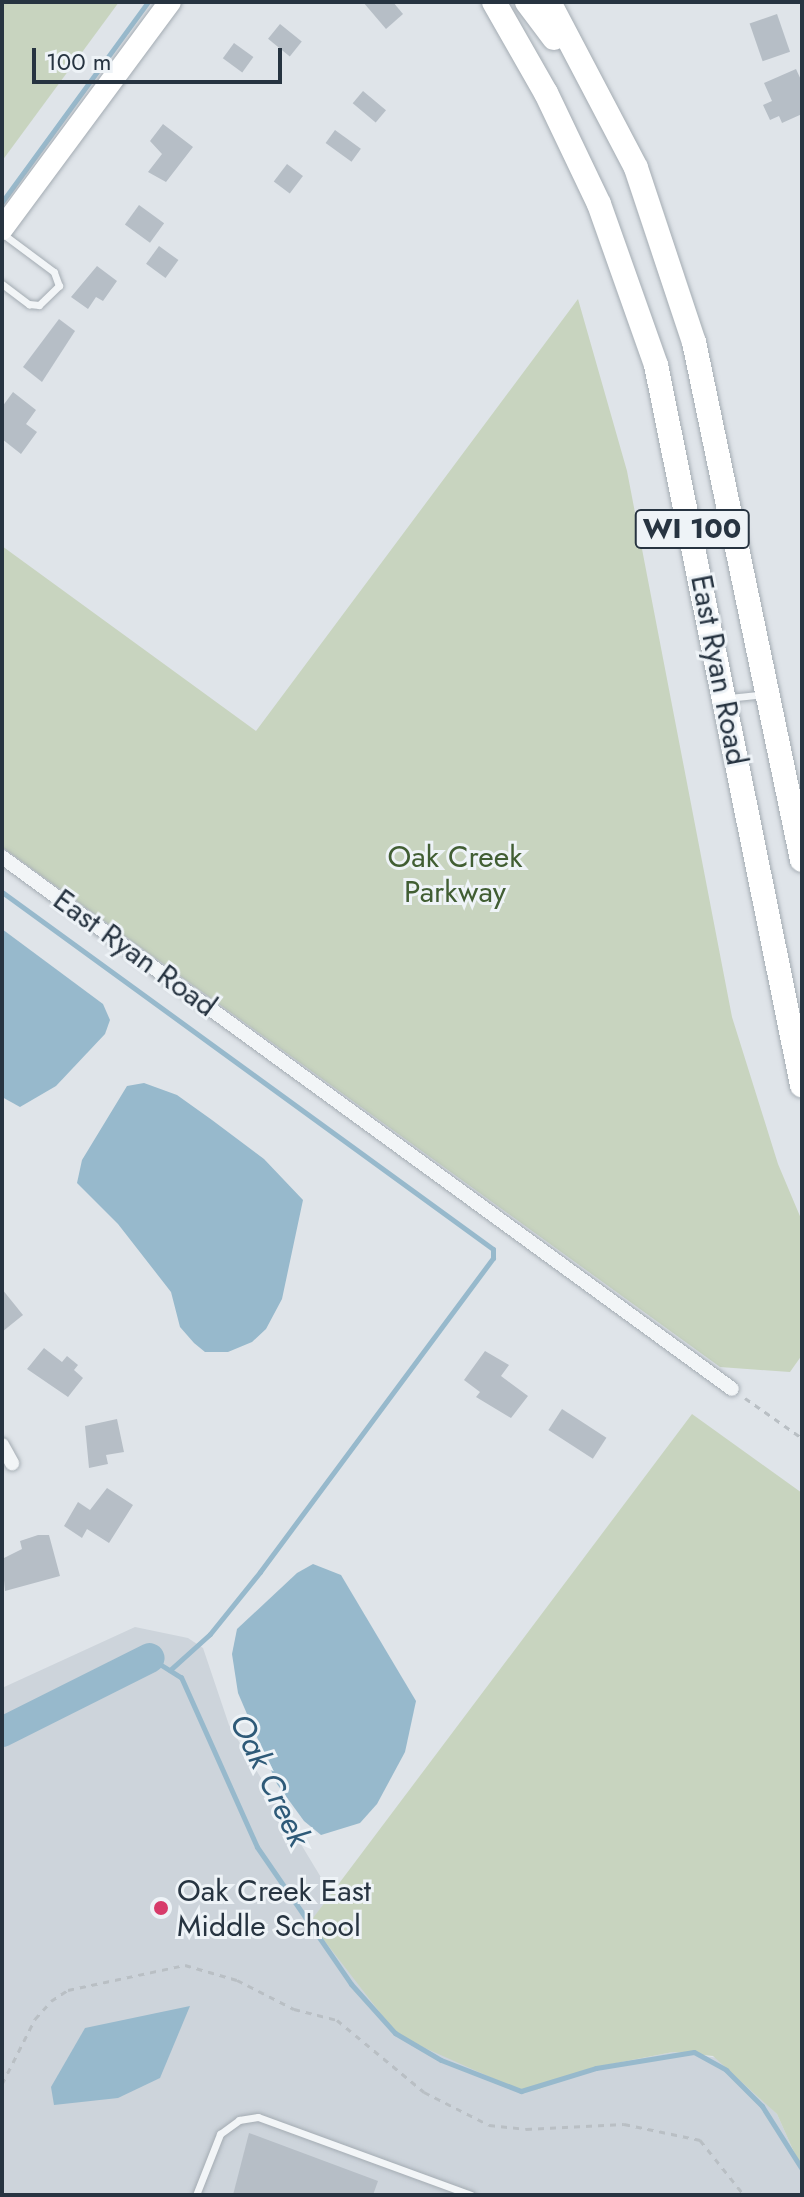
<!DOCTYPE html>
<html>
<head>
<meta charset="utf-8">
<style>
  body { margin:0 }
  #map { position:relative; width:804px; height:2197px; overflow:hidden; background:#dfe4e9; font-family:Jost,sans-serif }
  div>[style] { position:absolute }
  .built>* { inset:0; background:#cdd4db }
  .green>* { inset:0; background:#c8d4bf }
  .water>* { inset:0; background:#97b9cc }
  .stream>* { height:5px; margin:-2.5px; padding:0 2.5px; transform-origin:2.5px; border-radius:2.5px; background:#97b9cc }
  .river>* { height:30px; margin:-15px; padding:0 15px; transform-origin:15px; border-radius:15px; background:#97b9cc }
  .building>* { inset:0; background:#b6bec6; transform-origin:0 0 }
  .path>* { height:3px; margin-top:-1.5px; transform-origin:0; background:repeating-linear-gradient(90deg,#b9bfc4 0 6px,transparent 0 12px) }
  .roads { filter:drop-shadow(0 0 2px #a4acb3) drop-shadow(0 0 2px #a4acb3) }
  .lane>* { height:7px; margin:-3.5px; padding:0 3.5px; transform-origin:3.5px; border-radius:3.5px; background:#f2f5f7 }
  .street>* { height:14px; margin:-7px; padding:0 7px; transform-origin:7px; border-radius:7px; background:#f2f5f7 }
  .secondary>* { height:22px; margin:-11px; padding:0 11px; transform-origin:11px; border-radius:11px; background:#fff }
  .primary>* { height:24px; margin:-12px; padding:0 12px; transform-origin:12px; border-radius:12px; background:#fff }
  .dots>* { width:22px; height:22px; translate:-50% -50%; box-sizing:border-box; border:4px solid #eef3f7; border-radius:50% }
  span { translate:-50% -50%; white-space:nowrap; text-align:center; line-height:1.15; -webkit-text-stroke:6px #eef3f7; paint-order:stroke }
  .shield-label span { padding:2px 6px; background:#eef3f7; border:2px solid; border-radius:6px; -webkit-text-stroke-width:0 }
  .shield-label { font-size:28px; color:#273441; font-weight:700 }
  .street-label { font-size:30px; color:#273441 }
  .park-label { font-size:30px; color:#415e33 }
  .poi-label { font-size:30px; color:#273441 }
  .left { translate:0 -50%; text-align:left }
  .water-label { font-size:32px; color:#2e5a78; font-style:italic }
  .frame { position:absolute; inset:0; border:4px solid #273441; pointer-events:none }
  .scale { position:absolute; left:32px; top:48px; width:250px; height:36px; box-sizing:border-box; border:4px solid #273441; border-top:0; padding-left:10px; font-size:24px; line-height:28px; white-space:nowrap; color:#273441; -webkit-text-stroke:6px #eef3f7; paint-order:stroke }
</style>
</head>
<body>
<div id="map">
  <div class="built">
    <div style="clip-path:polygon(135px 1627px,188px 1638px,203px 1648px,229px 1725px,331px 1894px,310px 1923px,537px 2090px,596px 2067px,673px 2052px,719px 2058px,777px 2114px,802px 2170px,802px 2195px,2px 2195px,2px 1688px)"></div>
  </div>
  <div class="green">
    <div style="clip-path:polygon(2px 2px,119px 2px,2px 161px)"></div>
    <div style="clip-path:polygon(578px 299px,627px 471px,732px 1017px,778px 1164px,802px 1221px,802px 1355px,790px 1372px,720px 1367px,2px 847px,2px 546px,256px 731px)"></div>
    <div style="clip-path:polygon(692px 1414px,802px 1493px,802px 2170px,777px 2114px,713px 2056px,673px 2052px,596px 2067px,537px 2090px,521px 2091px,398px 2036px,310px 1922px)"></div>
  </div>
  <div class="water">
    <div style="clip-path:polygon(2px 929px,103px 1004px,110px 1020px,105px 1034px,56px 1086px,20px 1107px,2px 1097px)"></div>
    <div style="clip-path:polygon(144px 1083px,177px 1095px,212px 1120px,264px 1159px,303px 1200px,282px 1299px,266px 1329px,252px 1342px,228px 1352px,205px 1352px,194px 1343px,180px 1327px,171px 1292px,118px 1224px,77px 1183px,82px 1160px,127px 1086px)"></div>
    <div style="clip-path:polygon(313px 1564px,341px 1575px,416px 1701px,405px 1752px,377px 1804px,360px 1823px,321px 1835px,304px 1821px,277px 1784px,238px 1693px,232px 1654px,237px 1629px,297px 1573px)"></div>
    <div style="clip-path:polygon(190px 2006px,160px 2078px,118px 2098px,54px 2105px,51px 2087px,85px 2028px)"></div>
  </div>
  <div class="stream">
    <div style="left:2px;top:202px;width:248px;rotate:-53.9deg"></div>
    <div style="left:2px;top:892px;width:607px;rotate:36.02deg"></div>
    <div style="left:493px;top:1249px;width:9px;rotate:90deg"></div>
    <div style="left:493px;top:1258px;width:391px;rotate:126.6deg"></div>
    <div style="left:260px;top:1572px;width:80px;rotate:128.9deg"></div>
    <div style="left:210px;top:1634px;width:54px;rotate:138deg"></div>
    <div style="left:150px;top:1658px;width:36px;rotate:32deg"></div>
    <div style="left:181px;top:1677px;width:186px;rotate:65.9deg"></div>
    <div style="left:257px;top:1847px;width:166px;rotate:55.5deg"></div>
    <div style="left:351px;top:1984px;width:66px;rotate:48.1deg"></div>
    <div style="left:395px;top:2033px;width:53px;rotate:30.4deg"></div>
    <div style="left:441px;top:2060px;width:86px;rotate:21.2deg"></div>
    <div style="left:521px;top:2091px;width:78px;rotate:-17deg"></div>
    <div style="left:596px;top:2068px;width:99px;rotate:-9.3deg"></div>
    <div style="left:694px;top:2052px;width:37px;rotate:29deg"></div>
    <div style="left:726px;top:2070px;width:51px;rotate:45deg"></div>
    <div style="left:762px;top:2106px;width:75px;rotate:57.6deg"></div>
  </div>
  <div class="river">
    <div style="left:2px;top:1732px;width:165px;rotate:-26.6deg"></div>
  </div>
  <div class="building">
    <div style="clip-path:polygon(363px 2px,393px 2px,403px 14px,386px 29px)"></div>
    <div style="left:777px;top:14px;width:40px;height:29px;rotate:71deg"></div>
    <div style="left:280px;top:24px;width:28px;height:19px;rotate:39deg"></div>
    <div style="left:234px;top:43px;width:24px;height:19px;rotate:36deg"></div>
    <div style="clip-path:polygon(796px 69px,802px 82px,802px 114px,782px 123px,779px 116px,770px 120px,763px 105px,772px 101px,764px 83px)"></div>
    <div style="left:363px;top:91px;width:30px;height:16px;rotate:40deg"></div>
    <div style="clip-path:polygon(163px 124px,193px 147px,166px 182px,148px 172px,162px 154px,150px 141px)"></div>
    <div style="left:335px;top:130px;width:32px;height:16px;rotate:36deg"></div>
    <div style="left:287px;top:164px;width:20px;height:22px;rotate:37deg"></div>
    <div style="left:139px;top:205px;width:31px;height:24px;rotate:36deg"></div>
    <div style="left:159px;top:246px;width:24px;height:22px;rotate:36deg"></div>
    <div style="clip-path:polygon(97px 266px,117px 281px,103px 301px,96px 297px,88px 309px,71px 297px)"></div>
    <div style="clip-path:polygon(59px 319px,75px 331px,42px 382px,23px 367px)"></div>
    <div style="clip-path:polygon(13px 392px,36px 410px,26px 424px,37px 432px,21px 454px,2px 439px,2px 407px)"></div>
    <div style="clip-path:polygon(2px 1289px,23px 1315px,2px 1332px)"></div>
    <div style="clip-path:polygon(44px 1348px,62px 1362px,67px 1356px,78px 1365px,74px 1370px,83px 1378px,68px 1397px,27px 1369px)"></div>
    <div style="clip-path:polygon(485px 1351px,509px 1365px,501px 1376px,528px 1396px,511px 1418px,476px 1397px,480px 1392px,464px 1380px)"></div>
    <div style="left:562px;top:1409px;width:53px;height:25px;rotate:33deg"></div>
    <div style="clip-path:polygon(117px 1419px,124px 1452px,106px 1455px,108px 1464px,89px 1468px,85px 1426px)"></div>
    <div style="clip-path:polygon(107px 1488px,133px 1505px,109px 1543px,87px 1529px,82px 1538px,64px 1526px,78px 1502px,90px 1510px)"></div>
    <div style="clip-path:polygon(38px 1535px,49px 1535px,60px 1576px,5px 1591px,2px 1559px,22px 1549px,20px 1541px)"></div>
    <div style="clip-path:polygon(249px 2133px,378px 2181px,373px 2195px,233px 2195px)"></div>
  </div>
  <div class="path">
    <div style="left:745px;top:1398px;width:70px;rotate:35.1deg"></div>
    <div style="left:2px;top:2084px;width:73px;rotate:-63.1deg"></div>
    <div style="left:35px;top:2019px;width:24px;rotate:-48deg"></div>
    <div style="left:51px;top:2001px;width:20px;rotate:-33deg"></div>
    <div style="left:68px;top:1990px;width:120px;rotate:-12.1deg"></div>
    <div style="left:185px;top:1965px;width:54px;rotate:16.1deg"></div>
    <div style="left:237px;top:1980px;width:64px;rotate:27deg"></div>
    <div style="left:294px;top:2009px;width:44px;rotate:14.3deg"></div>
    <div style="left:337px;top:2020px;width:113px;rotate:39.6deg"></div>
    <div style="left:424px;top:2092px;width:73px;rotate:26.9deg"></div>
    <div style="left:489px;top:2125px;width:37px;rotate:6deg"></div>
    <div style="left:526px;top:2129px;width:98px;rotate:-2.9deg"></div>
    <div style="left:624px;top:2124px;width:78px;rotate:11.9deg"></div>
    <div style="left:700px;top:2140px;width:70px;rotate:51.3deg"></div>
  </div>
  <div class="roads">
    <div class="lane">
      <div style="left:2px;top:284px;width:34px;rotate:37deg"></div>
      <div style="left:29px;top:304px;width:10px;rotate:6deg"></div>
      <div style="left:39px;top:305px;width:28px;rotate:-44deg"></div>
      <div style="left:59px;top:286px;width:15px;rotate:-110deg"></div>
      <div style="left:54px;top:272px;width:64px;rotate:-143.3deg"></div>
      <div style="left:728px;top:698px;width:36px;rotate:-6deg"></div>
      <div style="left:196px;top:2195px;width:66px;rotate:-68.5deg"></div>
      <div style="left:220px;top:2134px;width:24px;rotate:-36deg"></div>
      <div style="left:239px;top:2120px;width:19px;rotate:-9deg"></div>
      <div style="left:258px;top:2117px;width:227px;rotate:20.1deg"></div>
    </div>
    <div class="street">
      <div style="left:2px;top:857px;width:903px;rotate:36.08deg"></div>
      <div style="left:2px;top:1445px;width:21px;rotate:61deg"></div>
    </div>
    <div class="secondary">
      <div style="left:2px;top:229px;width:282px;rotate:-53.5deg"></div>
    </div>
    <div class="primary">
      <div style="left:494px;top:2px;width:105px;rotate:60.3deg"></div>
      <div style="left:546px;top:93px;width:123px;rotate:64.5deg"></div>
      <div style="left:599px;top:204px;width:171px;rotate:70.5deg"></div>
      <div style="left:656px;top:365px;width:735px;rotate:78.54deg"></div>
      <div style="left:527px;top:2px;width:45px;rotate:53.1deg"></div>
      <div style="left:549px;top:2px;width:187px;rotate:62.3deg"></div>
      <div style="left:636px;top:168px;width:183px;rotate:71.6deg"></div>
      <div style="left:694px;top:342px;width:529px;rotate:78.22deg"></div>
    </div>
  </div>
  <div class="dots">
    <div style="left:161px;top:1908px;background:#d73b6a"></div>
  </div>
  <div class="shield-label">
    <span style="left:692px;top:529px">WI 100</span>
  </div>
  <div class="street-label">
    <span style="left:719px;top:670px;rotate:79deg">East Ryan Road</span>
    <span style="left:135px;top:953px;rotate:36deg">East Ryan Road</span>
  </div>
  <div class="park-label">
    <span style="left:455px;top:874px">Oak Creek<br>Parkway</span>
  </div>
  <div class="poi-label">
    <span class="left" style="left:177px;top:1908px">Oak Creek East<br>Middle School</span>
  </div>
  <div class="water-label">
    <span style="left:270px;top:1780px;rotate:64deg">Oak Creek</span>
  </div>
  <div class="frame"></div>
  <div class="scale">100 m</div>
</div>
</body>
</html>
